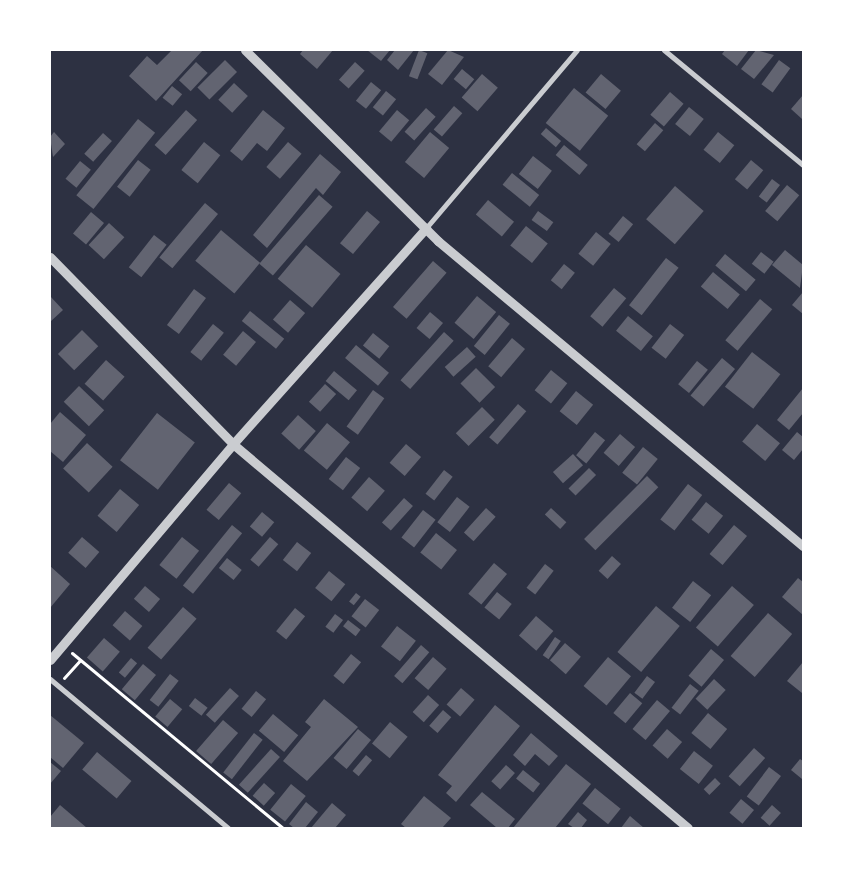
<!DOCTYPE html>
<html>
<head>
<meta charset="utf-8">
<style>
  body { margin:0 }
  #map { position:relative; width:853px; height:878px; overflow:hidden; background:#2d3142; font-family:Inter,sans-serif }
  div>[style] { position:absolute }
  .building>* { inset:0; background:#626471; transform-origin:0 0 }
  .path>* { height:3px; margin:-1.5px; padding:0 1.5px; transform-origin:1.5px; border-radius:1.5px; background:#fff }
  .minor>* { height:5px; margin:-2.5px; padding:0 2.5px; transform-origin:2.5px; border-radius:2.5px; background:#caccd0 }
  .tertiary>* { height:9px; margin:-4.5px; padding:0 4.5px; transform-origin:4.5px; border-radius:4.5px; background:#caccd0 }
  span { translate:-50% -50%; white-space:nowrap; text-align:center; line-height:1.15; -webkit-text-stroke:4px #fff; paint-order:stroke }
  .frame { position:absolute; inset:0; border:51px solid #fff; pointer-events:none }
</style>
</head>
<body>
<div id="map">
  <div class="building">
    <div style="clip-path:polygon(172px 50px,203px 50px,156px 101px,129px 76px,147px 56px,157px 65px)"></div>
    <div style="clip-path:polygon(303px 50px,333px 50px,317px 69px,300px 54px)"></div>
    <div style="clip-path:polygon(367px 50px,390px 50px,381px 61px)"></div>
    <div style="clip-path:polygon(395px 50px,414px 50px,398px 70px,387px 60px)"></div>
    <div style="left:419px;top:50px;width:9px;height:28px;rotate:21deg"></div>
    <div style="clip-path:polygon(448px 50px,464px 57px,442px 85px,428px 74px)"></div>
    <div style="clip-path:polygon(725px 50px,749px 50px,737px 66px,722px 54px)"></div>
    <div style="clip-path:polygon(756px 50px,774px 55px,754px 79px,741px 69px)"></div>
    <div style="left:225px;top:60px;width:17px;height:39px;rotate:45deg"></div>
    <div style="left:779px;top:60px;width:14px;height:30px;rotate:36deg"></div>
    <div style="left:196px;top:62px;width:16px;height:25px;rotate:43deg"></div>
    <div style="left:355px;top:62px;width:13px;height:24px;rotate:42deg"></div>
    <div style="left:462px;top:69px;width:16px;height:13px;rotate:40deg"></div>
    <div style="left:482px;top:74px;width:21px;height:31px;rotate:41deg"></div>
    <div style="left:601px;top:74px;width:26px;height:24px;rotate:40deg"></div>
    <div style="left:371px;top:82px;width:13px;height:24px;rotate:39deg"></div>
    <div style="left:234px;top:83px;width:19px;height:23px;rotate:43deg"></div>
    <div style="left:172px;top:86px;width:13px;height:15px;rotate:39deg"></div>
    <div style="left:574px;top:88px;width:44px;height:45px;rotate:39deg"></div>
    <div style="left:386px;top:91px;width:13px;height:21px;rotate:39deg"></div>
    <div style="left:670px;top:92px;width:18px;height:30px;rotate:41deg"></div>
    <div style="clip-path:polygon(803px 95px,803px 117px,802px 119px,791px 109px)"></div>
    <div style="left:454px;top:106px;width:11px;height:31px;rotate:41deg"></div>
    <div style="left:689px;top:107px;width:19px;height:22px;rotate:39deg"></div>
    <div style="left:426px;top:108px;width:13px;height:32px;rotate:42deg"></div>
    <div style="left:186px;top:110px;width:15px;height:47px;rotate:42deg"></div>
    <div style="clip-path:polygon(263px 110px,285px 128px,267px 151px,257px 143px,242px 161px,230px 151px)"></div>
    <div style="left:397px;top:110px;width:16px;height:28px;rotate:40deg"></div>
    <div style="left:138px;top:119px;width:22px;height:98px;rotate:39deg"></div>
    <div style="left:655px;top:123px;width:11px;height:28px;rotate:41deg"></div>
    <div style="left:546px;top:128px;width:20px;height:8px;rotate:41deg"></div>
    <div style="clip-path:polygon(54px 132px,65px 144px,53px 157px,50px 137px)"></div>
    <div style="left:430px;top:132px;width:25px;height:39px;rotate:40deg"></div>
    <div style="left:718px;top:132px;width:21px;height:23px;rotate:39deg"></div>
    <div style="left:103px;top:133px;width:12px;height:28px;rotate:42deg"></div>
    <div style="left:204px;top:142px;width:21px;height:36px;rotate:39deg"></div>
    <div style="left:288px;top:142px;width:18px;height:33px;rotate:41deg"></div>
    <div style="left:564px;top:145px;width:31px;height:13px;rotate:40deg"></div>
    <div style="clip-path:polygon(320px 154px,341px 172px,323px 195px,316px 188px,267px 248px,253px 235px)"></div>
    <div style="left:533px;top:156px;width:24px;height:23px;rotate:38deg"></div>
    <div style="left:138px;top:160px;width:16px;height:34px;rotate:38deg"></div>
    <div style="left:751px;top:160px;width:16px;height:25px;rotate:40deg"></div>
    <div style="left:80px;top:161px;width:14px;height:23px;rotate:39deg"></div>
    <div style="left:512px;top:173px;width:35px;height:15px;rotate:39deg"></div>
    <div style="left:772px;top:179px;width:10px;height:22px;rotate:37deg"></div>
    <div style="left:787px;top:185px;width:16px;height:34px;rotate:40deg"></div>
    <div style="left:675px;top:186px;width:38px;height:44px;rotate:41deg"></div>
    <div style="left:319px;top:195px;width:18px;height:91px;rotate:41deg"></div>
    <div style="left:488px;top:200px;width:34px;height:19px;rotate:40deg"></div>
    <div style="left:205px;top:203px;width:17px;height:71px;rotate:40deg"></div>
    <div style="left:367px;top:211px;width:17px;height:42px;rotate:40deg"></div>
    <div style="left:538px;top:211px;width:19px;height:11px;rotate:36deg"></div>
    <div style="left:91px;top:212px;width:17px;height:28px;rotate:40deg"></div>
    <div style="left:623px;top:216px;width:13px;height:23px;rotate:39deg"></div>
    <div style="left:109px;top:223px;width:21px;height:30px;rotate:43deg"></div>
    <div style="left:526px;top:226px;width:28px;height:25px;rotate:39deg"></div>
    <div style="left:221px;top:230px;width:51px;height:40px;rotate:40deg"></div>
    <div style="left:596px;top:232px;width:19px;height:28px;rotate:39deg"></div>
    <div style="left:154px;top:235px;width:16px;height:41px;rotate:38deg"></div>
    <div style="left:306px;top:245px;width:45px;height:44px;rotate:40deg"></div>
    <div style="clip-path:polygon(785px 250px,803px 265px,800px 288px,772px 265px)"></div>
    <div style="left:761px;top:252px;width:16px;height:15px;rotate:38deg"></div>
    <div style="left:725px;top:254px;width:40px;height:15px;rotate:40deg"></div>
    <div style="left:666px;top:258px;width:16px;height:60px;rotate:38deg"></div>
    <div style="left:433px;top:261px;width:18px;height:61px;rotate:41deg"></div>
    <div style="left:564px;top:264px;width:14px;height:21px;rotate:39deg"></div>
    <div style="left:713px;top:272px;width:35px;height:19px;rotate:40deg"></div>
    <div style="left:614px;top:288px;width:16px;height:37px;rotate:40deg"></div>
    <div style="left:194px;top:289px;width:15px;height:45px;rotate:37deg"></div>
    <div style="clip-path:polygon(803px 292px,803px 314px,792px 305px)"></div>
    <div style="clip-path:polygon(50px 296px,63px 310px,50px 322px)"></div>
    <div style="left:477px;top:296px;width:25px;height:35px;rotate:40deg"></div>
    <div style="left:760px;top:299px;width:16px;height:54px;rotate:40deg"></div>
    <div style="left:290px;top:300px;width:20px;height:26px;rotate:41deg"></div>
    <div style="left:250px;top:311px;width:44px;height:13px;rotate:39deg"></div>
    <div style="left:430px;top:312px;width:17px;height:21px;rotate:40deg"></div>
    <div style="left:499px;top:315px;width:14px;height:40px;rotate:39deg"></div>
    <div style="left:628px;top:316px;width:32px;height:19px;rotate:39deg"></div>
    <div style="left:213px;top:324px;width:14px;height:36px;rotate:39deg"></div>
    <div style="left:670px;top:324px;width:18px;height:30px;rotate:38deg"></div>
    <div style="left:82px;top:330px;width:23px;height:34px;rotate:45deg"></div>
    <div style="left:243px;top:331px;width:17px;height:31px;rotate:40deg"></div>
    <div style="left:444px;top:332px;width:13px;height:65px;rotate:42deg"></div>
    <div style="left:373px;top:333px;width:21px;height:16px;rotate:39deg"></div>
    <div style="left:512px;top:338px;width:17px;height:37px;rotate:40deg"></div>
    <div style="left:356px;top:345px;width:43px;height:17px;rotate:40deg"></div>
    <div style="left:467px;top:347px;width:13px;height:30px;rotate:48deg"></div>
    <div style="left:752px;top:352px;width:36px;height:44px;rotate:38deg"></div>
    <div style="left:722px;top:358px;width:17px;height:49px;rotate:40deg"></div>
    <div style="left:106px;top:360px;width:25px;height:32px;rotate:42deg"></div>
    <div style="left:697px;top:361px;width:14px;height:30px;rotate:39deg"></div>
    <div style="left:476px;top:368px;width:27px;height:22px;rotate:45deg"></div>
    <div style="left:551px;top:370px;width:21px;height:26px;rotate:39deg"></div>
    <div style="left:334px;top:371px;width:30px;height:13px;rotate:40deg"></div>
    <div style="left:325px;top:384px;width:15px;height:24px;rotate:42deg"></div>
    <div style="left:79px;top:386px;width:35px;height:22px;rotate:44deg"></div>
    <div style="clip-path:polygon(803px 388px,803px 413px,789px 430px,777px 420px)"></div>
    <div style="left:373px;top:390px;width:14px;height:45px;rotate:36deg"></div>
    <div style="left:576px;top:391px;width:22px;height:26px;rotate:39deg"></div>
    <div style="left:518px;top:404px;width:11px;height:44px;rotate:41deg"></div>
    <div style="left:482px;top:407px;width:18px;height:37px;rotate:45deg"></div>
    <div style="clip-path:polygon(60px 412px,86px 435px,63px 462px,50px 451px,50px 424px)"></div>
    <div style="left:157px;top:413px;width:48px;height:60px;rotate:38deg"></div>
    <div style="left:298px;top:415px;width:24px;height:25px;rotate:42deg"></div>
    <div style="left:327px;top:423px;width:30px;height:36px;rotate:40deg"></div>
    <div style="left:757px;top:424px;width:30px;height:23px;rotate:40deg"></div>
    <div style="left:595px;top:432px;width:13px;height:30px;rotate:39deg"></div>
    <div style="clip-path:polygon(797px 432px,803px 437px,803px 449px,794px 460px,782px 450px)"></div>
    <div style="left:620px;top:434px;width:20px;height:25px;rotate:41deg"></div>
    <div style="left:87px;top:443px;width:35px;height:35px;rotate:43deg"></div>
    <div style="left:406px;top:444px;width:20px;height:25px;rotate:41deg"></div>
    <div style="left:643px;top:447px;width:19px;height:33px;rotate:39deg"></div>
    <div style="left:573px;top:454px;width:15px;height:27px;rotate:48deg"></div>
    <div style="left:346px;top:457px;width:18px;height:28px;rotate:38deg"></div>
    <div style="left:589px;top:468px;width:10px;height:29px;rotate:45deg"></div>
    <div style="left:444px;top:470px;width:11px;height:30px;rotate:38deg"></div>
    <div style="left:647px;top:476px;width:16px;height:89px;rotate:45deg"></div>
    <div style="left:369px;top:477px;width:21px;height:27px;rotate:41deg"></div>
    <div style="left:229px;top:483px;width:16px;height:35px;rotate:40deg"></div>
    <div style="left:688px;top:484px;width:18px;height:45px;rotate:38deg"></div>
    <div style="left:120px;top:489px;width:25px;height:35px;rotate:40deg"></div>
    <div style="left:457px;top:497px;width:16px;height:32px;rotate:38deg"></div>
    <div style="left:404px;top:498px;width:12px;height:33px;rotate:42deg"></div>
    <div style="left:706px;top:502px;width:22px;height:23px;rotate:39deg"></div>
    <div style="left:486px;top:508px;width:13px;height:33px;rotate:42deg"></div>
    <div style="left:551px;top:508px;width:21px;height:9px;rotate:43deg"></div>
    <div style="left:423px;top:510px;width:16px;height:35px;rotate:38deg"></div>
    <div style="left:262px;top:512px;width:16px;height:19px;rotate:40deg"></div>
    <div style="left:232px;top:525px;width:13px;height:78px;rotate:39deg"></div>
    <div style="left:734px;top:525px;width:17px;height:38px;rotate:40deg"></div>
    <div style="left:436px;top:533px;width:27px;height:25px;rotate:39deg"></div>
    <div style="left:82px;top:537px;width:23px;height:21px;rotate:41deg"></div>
    <div style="left:182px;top:537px;width:22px;height:36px;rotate:39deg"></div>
    <div style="left:270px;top:537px;width:11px;height:30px;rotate:41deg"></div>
    <div style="left:297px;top:542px;width:18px;height:23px;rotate:38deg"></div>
    <div style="left:612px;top:556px;width:12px;height:20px;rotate:42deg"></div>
    <div style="left:227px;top:558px;width:19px;height:13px;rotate:39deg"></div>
    <div style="left:494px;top:563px;width:17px;height:40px;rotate:40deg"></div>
    <div style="left:545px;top:564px;width:11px;height:30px;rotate:38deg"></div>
    <div style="clip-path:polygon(50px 566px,70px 584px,50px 608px)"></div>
    <div style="left:329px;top:571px;width:21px;height:22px;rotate:39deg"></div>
    <div style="clip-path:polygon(798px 578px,803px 582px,803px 615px,782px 597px)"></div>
    <div style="left:693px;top:581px;width:23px;height:34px;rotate:38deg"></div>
    <div style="left:145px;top:586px;width:20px;height:17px;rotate:41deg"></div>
    <div style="left:732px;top:586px;width:29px;height:55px;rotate:41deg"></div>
    <div style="left:497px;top:592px;width:19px;height:20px;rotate:39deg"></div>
    <div style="left:356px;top:593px;width:6px;height:11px;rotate:39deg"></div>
    <div style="left:365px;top:599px;width:18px;height:22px;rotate:38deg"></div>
    <div style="left:656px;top:606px;width:31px;height:60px;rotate:40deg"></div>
    <div style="left:183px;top:607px;width:18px;height:54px;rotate:41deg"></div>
    <div style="left:295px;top:608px;width:13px;height:30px;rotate:39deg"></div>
    <div style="left:125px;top:611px;width:23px;height:19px;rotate:41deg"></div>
    <div style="left:768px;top:613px;width:32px;height:57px;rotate:41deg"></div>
    <div style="left:335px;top:614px;width:10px;height:16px;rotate:37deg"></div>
    <div style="left:536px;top:616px;width:23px;height:26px;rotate:41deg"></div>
    <div style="left:348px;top:620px;width:16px;height:8px;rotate:38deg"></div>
    <div style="left:397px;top:626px;width:24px;height:26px;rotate:38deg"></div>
    <div style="left:555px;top:637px;width:7px;height:22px;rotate:34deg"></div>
    <div style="left:104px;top:638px;width:21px;height:26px;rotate:41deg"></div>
    <div style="left:565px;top:643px;width:21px;height:23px;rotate:41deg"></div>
    <div style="left:421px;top:645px;width:11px;height:41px;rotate:41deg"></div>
    <div style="left:711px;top:649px;width:17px;height:35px;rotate:40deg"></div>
    <div style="left:351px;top:654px;width:13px;height:28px;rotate:39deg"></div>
    <div style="left:433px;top:657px;width:18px;height:28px;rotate:41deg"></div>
    <div style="left:608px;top:657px;width:30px;height:38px;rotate:40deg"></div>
    <div style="left:131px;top:658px;width:8px;height:19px;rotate:40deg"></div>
    <div style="clip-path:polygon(803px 662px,803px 691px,802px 693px,787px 681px)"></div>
    <div style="left:143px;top:664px;width:17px;height:33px;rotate:40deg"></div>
    <div style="left:170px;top:674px;width:11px;height:33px;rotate:38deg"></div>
    <div style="left:647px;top:676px;width:10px;height:21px;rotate:37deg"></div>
    <div style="left:714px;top:679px;width:16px;height:27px;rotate:43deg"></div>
    <div style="left:690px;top:684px;width:11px;height:30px;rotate:38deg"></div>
    <div style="left:230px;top:688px;width:12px;height:36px;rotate:42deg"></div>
    <div style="left:461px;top:688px;width:18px;height:22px;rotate:41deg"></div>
    <div style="left:256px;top:691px;width:13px;height:23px;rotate:39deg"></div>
    <div style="left:630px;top:693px;width:16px;height:26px;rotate:40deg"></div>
    <div style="left:428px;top:695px;width:15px;height:23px;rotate:42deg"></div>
    <div style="left:195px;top:698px;width:16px;height:10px;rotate:38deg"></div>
    <div style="left:170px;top:699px;width:16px;height:23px;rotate:40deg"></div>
    <div style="clip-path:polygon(324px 699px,358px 727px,307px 781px,283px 761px,311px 727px,305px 722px)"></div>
    <div style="left:657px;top:700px;width:17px;height:38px;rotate:40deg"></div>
    <div style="clip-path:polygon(495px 705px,520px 726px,456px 802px,446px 793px,452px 786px,438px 775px)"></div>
    <div style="left:443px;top:710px;width:11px;height:21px;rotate:41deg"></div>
    <div style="left:708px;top:713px;width:25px;height:26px;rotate:40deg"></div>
    <div style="left:273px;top:714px;width:33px;height:22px;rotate:40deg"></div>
    <div style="clip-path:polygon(50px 715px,84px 743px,63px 768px,50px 757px)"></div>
    <div style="left:223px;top:720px;width:20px;height:41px;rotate:41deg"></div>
    <div style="left:390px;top:722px;width:23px;height:28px;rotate:40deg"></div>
    <div style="left:358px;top:729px;width:17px;height:38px;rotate:40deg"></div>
    <div style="left:667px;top:729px;width:20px;height:22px;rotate:41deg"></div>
    <div style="left:254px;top:733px;width:11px;height:50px;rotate:38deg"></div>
    <div style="clip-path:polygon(531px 733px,558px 756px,549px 766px,535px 754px,525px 766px,513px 755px)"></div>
    <div style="left:754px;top:748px;width:15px;height:38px;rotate:42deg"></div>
    <div style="left:271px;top:749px;width:12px;height:48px;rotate:42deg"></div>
    <div style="left:694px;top:751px;width:24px;height:23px;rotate:38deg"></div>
    <div style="left:97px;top:752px;width:45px;height:23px;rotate:40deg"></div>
    <div style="left:366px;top:755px;width:8px;height:21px;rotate:40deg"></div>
    <div style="clip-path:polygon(800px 759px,803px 761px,802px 779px,791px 770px)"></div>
    <div style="clip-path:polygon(50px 762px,61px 771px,50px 784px)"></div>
    <div style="clip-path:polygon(566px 764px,591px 784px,555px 828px,513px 828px)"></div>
    <div style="left:506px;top:765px;width:12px;height:22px;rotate:42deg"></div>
    <div style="left:769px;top:767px;width:15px;height:37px;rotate:37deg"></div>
    <div style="left:523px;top:770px;width:22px;height:11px;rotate:39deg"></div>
    <div style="left:715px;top:778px;width:8px;height:16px;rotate:45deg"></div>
    <div style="left:264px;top:783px;width:15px;height:17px;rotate:42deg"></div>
    <div style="left:291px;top:784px;width:19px;height:33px;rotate:39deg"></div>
    <div style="left:595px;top:788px;width:33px;height:20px;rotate:39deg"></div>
    <div style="clip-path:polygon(482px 792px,515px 819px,508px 828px,497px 828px,470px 805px)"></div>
    <div style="clip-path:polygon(424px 796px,451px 818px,442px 828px,406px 828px,401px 824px)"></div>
    <div style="left:741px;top:799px;width:17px;height:18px;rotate:40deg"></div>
    <div style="clip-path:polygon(306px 802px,318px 812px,305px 828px,294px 828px,289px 824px)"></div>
    <div style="clip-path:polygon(332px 803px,346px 815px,335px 828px,311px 828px)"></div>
    <div style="clip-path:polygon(60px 805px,87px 828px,50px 828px,50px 817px)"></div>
    <div style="left:772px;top:805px;width:12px;height:17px;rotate:42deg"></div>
    <div style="clip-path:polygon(578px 812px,587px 820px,581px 828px,574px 828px,568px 824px)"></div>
    <div style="clip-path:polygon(630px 816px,644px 828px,621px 828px)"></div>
  </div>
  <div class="path">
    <div style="left:72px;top:653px;width:274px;rotate:39.7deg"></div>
    <div style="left:64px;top:678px;width:24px;rotate:-48deg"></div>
  </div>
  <div class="minor">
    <div style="left:664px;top:50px;width:180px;rotate:39.6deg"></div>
    <div style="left:426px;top:228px;width:233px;rotate:-49.7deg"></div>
    <div style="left:50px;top:679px;width:232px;rotate:39.9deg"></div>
  </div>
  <div class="tertiary">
    <div style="left:245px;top:50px;width:272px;rotate:44.7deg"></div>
    <div style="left:438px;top:241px;width:476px;rotate:39.9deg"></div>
    <div style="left:50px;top:257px;width:262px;rotate:45.6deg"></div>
    <div style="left:233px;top:444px;width:595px;rotate:40.16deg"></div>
    <div style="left:50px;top:660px;width:283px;rotate:-49.7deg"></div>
    <div style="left:233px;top:444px;width:290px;rotate:-48.2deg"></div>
  </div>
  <div class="frame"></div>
</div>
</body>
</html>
